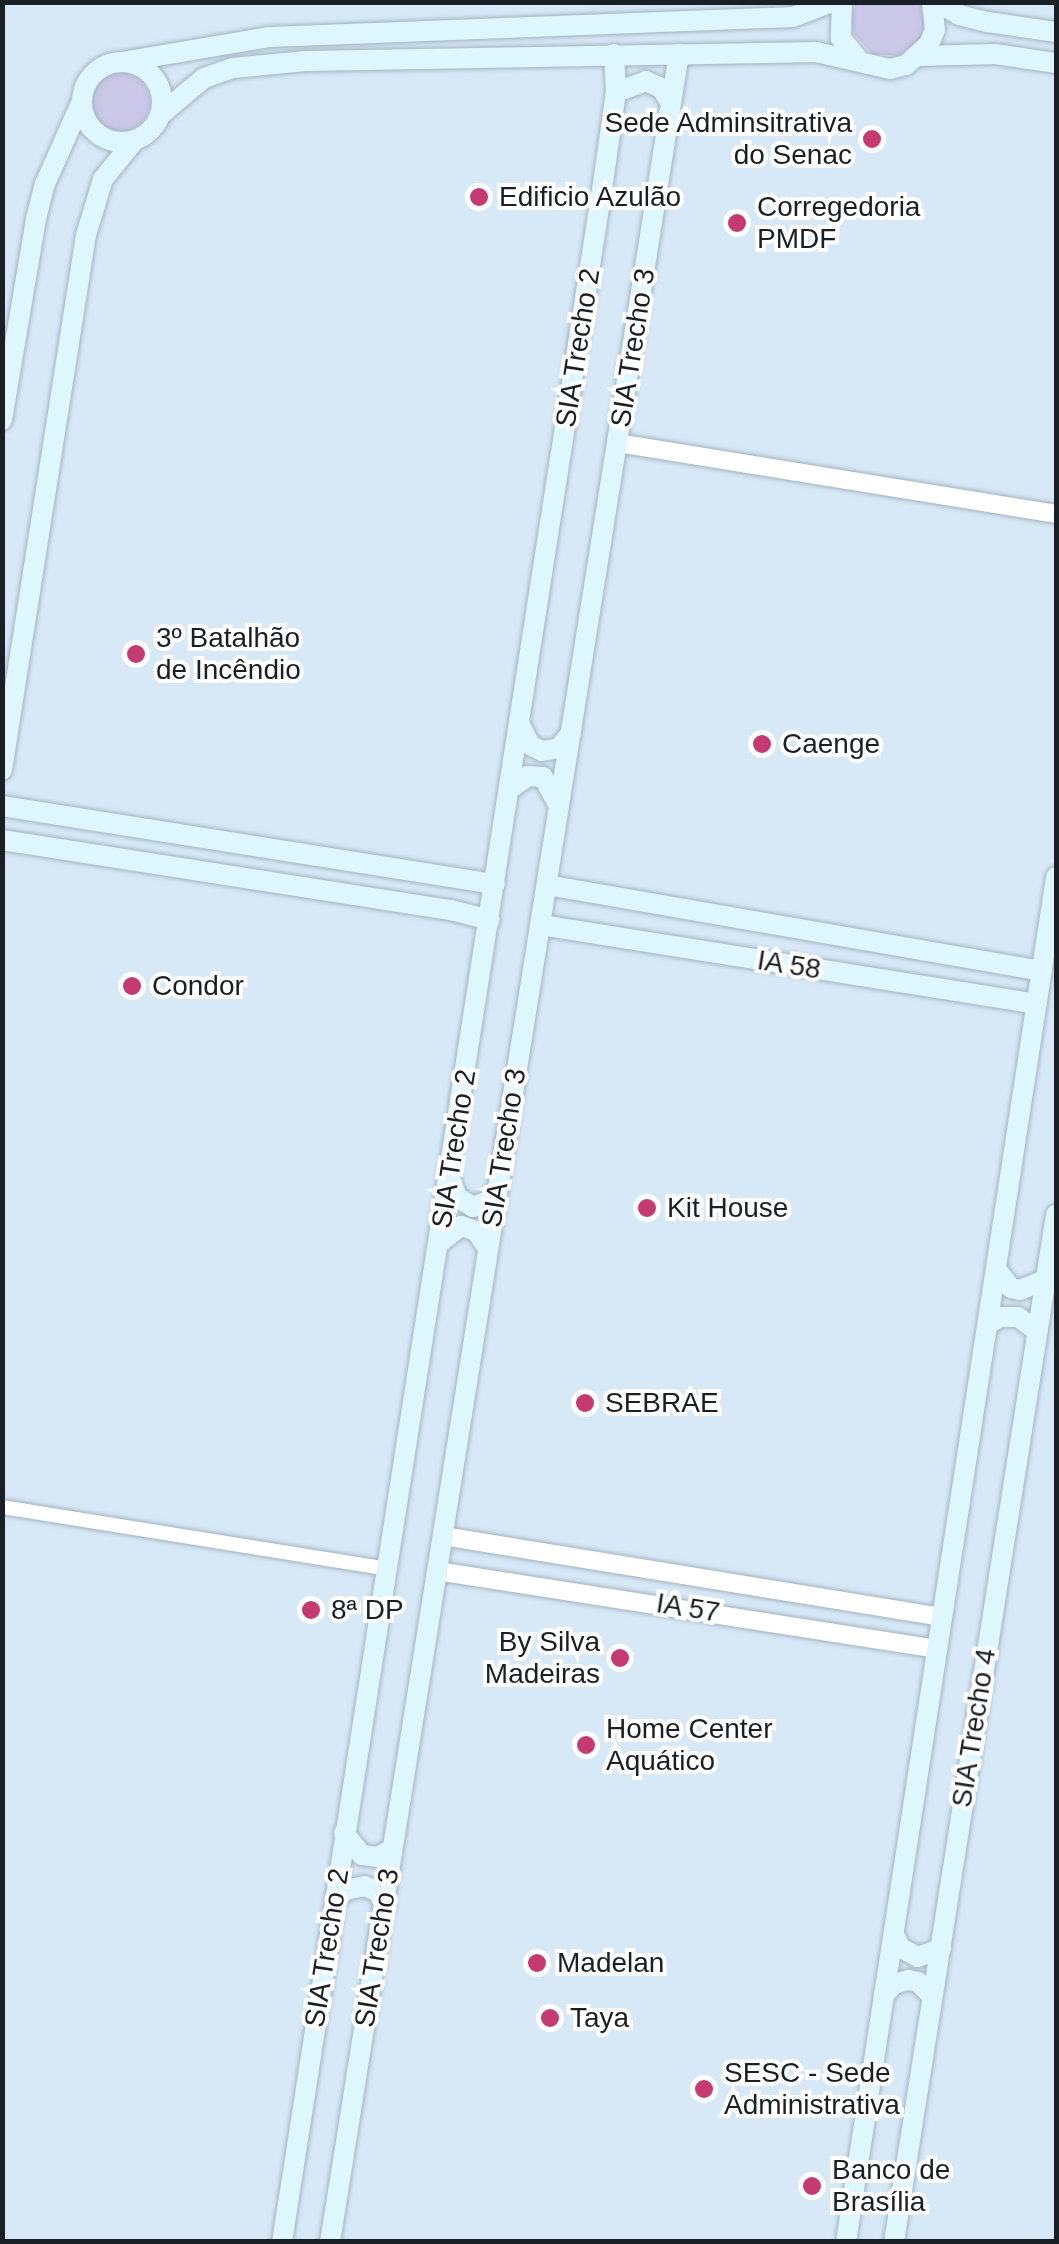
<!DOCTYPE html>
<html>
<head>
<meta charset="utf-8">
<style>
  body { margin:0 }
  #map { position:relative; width:1059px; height:2244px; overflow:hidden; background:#d7e8f7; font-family:Helvetica,sans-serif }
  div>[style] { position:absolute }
  .green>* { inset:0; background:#cbc7e7 }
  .round { border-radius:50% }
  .roads { filter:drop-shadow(0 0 2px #a3b3c1) drop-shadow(0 0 2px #a3b3c1) }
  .minor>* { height:14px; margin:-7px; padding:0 7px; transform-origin:7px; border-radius:7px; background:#fff }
  .tertiary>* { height:18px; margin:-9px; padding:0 9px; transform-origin:9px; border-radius:9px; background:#fff }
  .secondary>* { height:20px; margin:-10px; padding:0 10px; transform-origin:10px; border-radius:10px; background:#def6fe }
  .secondary>.ring { margin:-10px; padding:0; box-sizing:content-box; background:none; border:20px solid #def6fe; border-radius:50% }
  .dots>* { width:28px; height:28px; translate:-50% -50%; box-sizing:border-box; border:5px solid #fff; border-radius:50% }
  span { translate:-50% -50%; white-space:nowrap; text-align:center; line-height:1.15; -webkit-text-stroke:8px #fff; paint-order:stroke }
  .poi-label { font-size:28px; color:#192025 }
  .right { translate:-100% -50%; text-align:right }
  .left { translate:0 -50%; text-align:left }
  .street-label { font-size:28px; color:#192025 }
  .frame { position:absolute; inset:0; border:5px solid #192025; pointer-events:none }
</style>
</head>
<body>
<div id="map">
  <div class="green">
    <div style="clip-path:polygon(856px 3px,920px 3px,925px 24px,919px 41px,898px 56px,872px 54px,854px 34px,851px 17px)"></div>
    <div class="round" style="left:92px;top:73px;width:58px;height:58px"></div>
  </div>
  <div class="roads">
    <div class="minor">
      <div style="left:2px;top:1507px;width:390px;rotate:9.1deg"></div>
    </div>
    <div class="tertiary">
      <div style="left:618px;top:443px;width:444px;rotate:9.2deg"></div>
      <div style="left:443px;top:1536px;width:506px;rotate:9.22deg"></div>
      <div style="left:437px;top:1571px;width:507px;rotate:8.85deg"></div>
    </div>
    <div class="secondary">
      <div style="left:842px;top:2px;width:36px;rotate:92deg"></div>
      <div style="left:841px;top:38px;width:28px;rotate:51deg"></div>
      <div style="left:936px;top:2px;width:26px;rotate:29deg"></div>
      <div style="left:959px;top:15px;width:30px;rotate:14deg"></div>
      <div style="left:988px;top:22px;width:69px;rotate:8.4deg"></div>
      <div style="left:920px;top:56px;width:75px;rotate:-1.5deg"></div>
      <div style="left:995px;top:54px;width:62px;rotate:8.4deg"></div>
      <div style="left:122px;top:62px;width:150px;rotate:-9.6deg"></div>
      <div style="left:270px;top:37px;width:523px;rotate:-2.19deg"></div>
      <div style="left:793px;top:17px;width:42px;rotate:-21deg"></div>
      <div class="ring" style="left:82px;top:62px;width:60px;height:60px"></div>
      <div style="left:616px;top:92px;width:32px;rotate:-20deg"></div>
      <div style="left:646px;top:81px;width:17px;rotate:25deg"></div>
      <div style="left:661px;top:88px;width:18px;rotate:56deg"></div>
      <div style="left:160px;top:115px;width:57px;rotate:-40.1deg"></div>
      <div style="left:204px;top:78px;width:31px;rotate:-19deg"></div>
      <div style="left:233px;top:68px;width:73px;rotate:-5.5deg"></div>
      <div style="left:306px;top:61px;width:510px;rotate:-1.01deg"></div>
      <div style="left:816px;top:52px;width:76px;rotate:12.9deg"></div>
      <div style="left:890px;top:69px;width:16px;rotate:-14deg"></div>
      <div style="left:906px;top:65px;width:31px;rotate:-42deg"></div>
      <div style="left:929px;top:44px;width:15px;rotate:-67deg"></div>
      <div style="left:935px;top:30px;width:28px;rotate:-96deg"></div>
      <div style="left:2px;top:420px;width:204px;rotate:-80.4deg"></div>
      <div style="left:36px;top:219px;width:36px;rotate:-76deg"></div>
      <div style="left:45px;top:184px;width:91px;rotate:-66deg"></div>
      <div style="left:520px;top:725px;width:22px;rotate:63deg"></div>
      <div style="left:530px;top:745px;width:13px;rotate:27deg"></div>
      <div style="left:542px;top:751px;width:17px;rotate:-10deg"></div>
      <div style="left:559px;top:748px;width:19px;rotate:-51deg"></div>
      <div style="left:2px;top:770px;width:542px;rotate:-81.08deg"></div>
      <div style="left:86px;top:235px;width:59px;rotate:-73.1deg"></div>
      <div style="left:103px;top:179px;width:49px;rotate:-50.8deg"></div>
      <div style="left:510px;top:789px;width:22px;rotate:-36deg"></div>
      <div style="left:528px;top:776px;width:15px;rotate:4deg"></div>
      <div style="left:543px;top:777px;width:33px;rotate:61deg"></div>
      <div style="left:2px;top:806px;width:499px;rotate:9deg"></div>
      <div style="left:2px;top:840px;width:454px;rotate:8.9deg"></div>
      <div style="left:451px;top:910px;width:40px;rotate:14.4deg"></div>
      <div style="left:547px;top:885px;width:502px;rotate:9.86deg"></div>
      <div style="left:541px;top:925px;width:502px;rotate:9.05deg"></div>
      <div style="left:450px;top:1178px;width:20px;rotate:70deg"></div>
      <div style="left:457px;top:1197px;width:19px;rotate:32deg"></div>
      <div style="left:473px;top:1207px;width:16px;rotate:-22deg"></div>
      <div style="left:488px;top:1201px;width:15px;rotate:-53deg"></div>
      <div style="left:439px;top:1243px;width:28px;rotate:-38deg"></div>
      <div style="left:461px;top:1226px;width:16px;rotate:18deg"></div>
      <div style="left:476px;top:1231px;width:21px;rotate:55deg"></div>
      <div style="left:996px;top:1269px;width:24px;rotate:52deg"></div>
      <div style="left:1011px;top:1288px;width:9px;rotate:13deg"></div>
      <div style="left:1020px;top:1290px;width:29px;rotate:-22deg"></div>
      <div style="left:988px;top:1324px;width:14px;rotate:-30deg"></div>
      <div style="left:1000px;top:1317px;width:18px"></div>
      <div style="left:1018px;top:1317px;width:24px;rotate:36deg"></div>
      <div style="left:344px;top:1833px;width:28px;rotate:51deg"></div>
      <div style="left:362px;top:1855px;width:16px;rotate:7deg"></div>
      <div style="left:378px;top:1857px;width:16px;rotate:-30deg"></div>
      <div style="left:335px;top:1901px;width:15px;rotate:-48deg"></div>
      <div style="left:345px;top:1890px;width:20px;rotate:-11deg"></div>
      <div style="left:365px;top:1886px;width:14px;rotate:25deg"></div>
      <div style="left:378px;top:1892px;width:16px;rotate:63deg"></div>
      <div style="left:894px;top:1935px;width:15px;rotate:62deg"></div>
      <div style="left:901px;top:1948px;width:19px;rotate:28deg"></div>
      <div style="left:918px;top:1957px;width:25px;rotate:-21deg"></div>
      <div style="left:884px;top:1995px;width:15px;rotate:-48deg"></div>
      <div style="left:894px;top:1984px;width:15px;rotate:-16deg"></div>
      <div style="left:908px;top:1980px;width:10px;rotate:11deg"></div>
      <div style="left:918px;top:1982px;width:20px;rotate:45deg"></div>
      <div style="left:282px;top:2242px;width:2077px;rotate:-81.14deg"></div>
      <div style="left:602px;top:190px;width:99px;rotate:-81.9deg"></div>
      <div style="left:616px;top:92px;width:38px;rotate:-93deg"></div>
      <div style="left:330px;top:2242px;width:2216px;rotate:-80.94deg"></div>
      <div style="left:846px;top:2242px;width:1381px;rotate:-81.25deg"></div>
      <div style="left:894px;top:2242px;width:1040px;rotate:-81.04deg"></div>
    </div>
  </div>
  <div class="dots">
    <div style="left:872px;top:139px;background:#c53a71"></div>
    <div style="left:479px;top:197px;background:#c53a71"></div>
    <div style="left:737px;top:223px;background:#c53a71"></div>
    <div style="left:136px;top:654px;background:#c53a71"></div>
    <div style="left:762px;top:744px;background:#c53a71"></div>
    <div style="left:132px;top:986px;background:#c53a71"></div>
    <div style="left:647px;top:1208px;background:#c53a71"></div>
    <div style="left:585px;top:1403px;background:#c53a71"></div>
    <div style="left:311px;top:1610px;background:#c53a71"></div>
    <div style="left:620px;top:1658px;background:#c53a71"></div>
    <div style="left:586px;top:1745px;background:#c53a71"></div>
    <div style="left:537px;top:1963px;background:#c53a71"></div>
    <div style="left:550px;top:2018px;background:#c53a71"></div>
    <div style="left:704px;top:2089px;background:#c53a71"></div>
    <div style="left:812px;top:2186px;background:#c53a71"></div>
  </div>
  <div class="poi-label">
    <span class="right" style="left:852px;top:139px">Sede Adminsitrativa<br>do Senac</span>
    <span class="left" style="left:499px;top:197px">Edificio Azulão</span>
    <span class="left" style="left:757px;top:223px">Corregedoria<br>PMDF</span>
    <span class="left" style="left:156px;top:654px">3º Batalhão<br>de Incêndio</span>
    <span class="left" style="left:782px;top:744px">Caenge</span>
    <span class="left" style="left:152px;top:986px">Condor</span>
    <span class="left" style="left:667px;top:1208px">Kit House</span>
    <span class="left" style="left:605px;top:1403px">SEBRAE</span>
    <span class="left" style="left:331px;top:1610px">8ª DP</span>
    <span class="right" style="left:600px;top:1658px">By Silva<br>Madeiras</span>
    <span class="left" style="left:606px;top:1745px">Home Center<br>Aquático</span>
    <span class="left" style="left:557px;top:1963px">Madelan</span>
    <span class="left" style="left:570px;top:2018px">Taya</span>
    <span class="left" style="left:724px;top:2089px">SESC - Sede<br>Administrativa</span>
    <span class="left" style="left:832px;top:2186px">Banco de<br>Brasília</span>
  </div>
  <div class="street-label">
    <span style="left:578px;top:348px;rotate:-81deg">SIA Trecho 2</span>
    <span style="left:633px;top:348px;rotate:-81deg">SIA Trecho 3</span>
    <span style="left:789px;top:965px;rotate:9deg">IA 58</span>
    <span style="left:504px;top:1148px;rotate:-81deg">SIA Trecho 3</span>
    <span style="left:454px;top:1149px;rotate:-81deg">SIA Trecho 2</span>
    <span style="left:688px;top:1608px;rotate:9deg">IA 57</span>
    <span style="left:974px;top:1728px;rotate:-81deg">SIA Trecho 4</span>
    <span style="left:327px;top:1948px;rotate:-81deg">SIA Trecho 2</span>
    <span style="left:377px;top:1948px;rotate:-81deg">SIA Trecho 3</span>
  </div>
  <div class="frame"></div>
</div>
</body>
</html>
